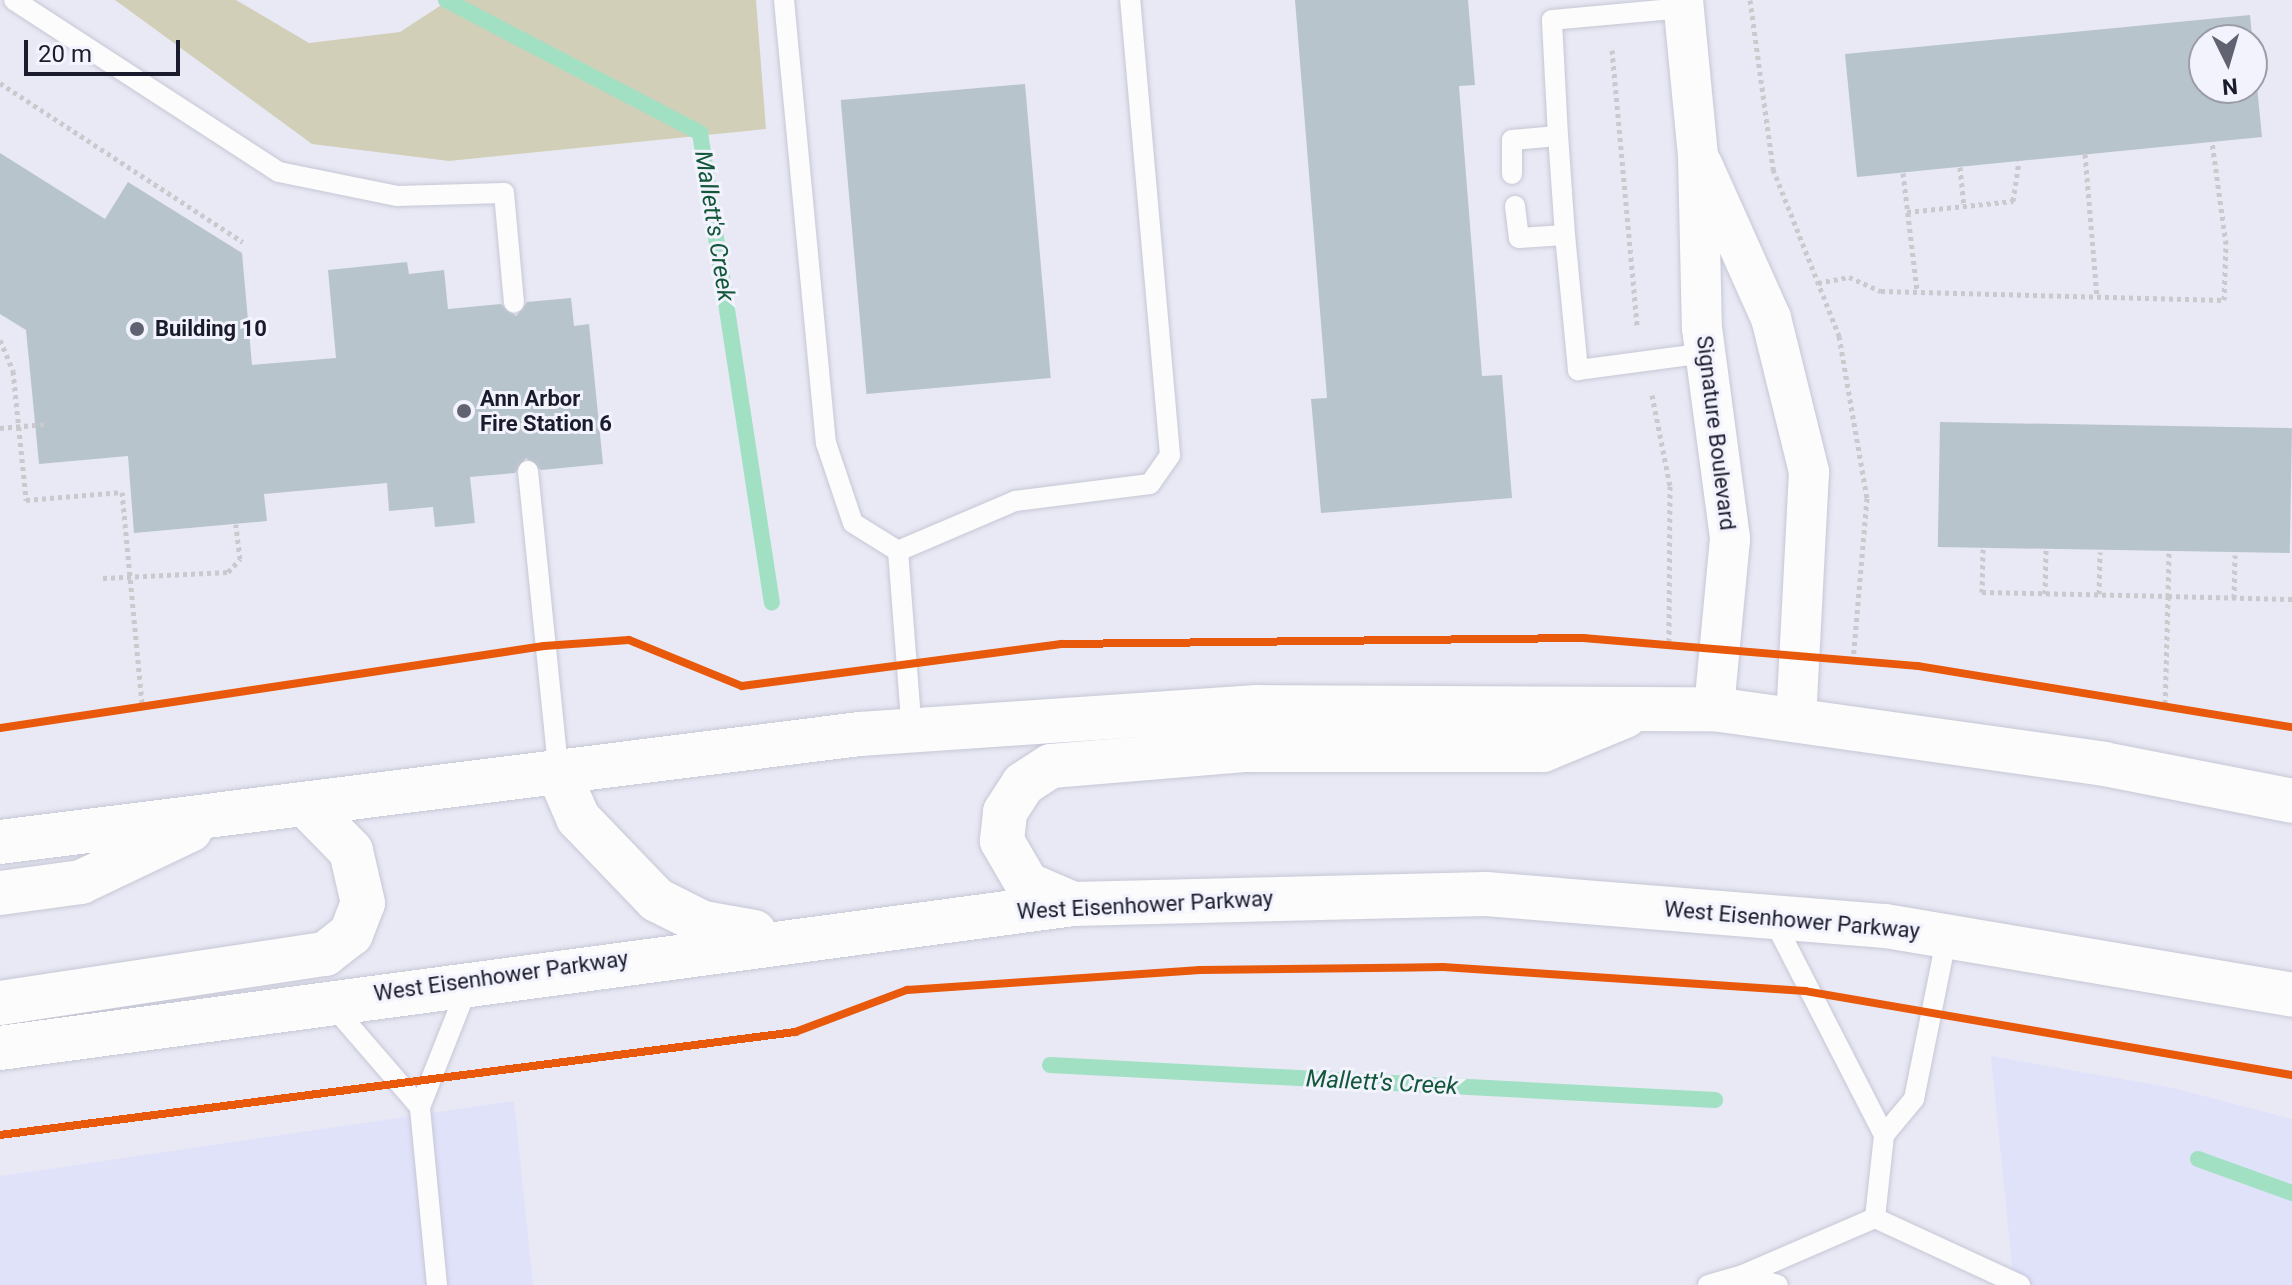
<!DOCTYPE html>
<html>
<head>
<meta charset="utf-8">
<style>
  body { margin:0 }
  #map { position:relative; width:2292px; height:1285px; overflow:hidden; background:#e8e9f4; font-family:Roboto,sans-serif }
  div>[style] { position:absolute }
  .built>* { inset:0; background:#e0e2fa }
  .green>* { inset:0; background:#d2cfb9 }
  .stream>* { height:16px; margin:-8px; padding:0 8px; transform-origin:8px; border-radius:8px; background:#a1e0c3 }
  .building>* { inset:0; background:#b8c4cc; transform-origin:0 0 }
  .path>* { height:5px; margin-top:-2.5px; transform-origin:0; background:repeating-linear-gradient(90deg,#c9c9ce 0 4px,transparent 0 8px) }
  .roads { filter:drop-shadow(0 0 2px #c6c7d5) drop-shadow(0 0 2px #c6c7d5) }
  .lane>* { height:20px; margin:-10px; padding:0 10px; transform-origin:10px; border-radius:10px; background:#fcfcfd }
  .street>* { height:40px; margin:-20px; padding:0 20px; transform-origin:20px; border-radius:20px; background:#fcfcfd }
  .secondary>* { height:44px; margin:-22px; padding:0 22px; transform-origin:22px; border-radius:22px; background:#fcfcfd }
  .cycleway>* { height:8px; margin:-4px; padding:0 4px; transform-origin:4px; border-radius:4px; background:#e8590c }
  .dots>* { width:22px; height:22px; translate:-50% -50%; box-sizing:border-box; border:4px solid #f2f3fd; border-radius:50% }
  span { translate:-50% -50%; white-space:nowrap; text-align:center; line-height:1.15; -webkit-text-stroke:6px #f2f3fd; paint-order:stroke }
  .poi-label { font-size:22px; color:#1a1b2c; font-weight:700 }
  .left { translate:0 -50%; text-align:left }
  .street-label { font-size:22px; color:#1a1b2c }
  .water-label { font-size:24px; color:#12573a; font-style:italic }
  .north { position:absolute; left:2188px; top:24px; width:80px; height:80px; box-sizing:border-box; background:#f2f3fd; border:2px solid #9c9da9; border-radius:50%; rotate:175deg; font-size:22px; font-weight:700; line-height:32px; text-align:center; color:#1a1b2c }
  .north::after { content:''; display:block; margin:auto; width:28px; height:36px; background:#626372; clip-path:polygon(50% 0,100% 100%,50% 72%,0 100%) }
  .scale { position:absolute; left:24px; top:40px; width:156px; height:36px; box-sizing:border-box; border:4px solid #1a1b2c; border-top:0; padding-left:10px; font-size:24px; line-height:28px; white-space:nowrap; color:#1a1b2c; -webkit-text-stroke:6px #f2f3fd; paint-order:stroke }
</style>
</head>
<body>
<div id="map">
  <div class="built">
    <div style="clip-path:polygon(1991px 1056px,2173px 1088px,2292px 1119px,2292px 1285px,2014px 1285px)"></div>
    <div style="clip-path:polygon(514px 1101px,533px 1285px,0 1285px,0 1176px)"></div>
  </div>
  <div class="green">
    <div style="clip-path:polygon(115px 0,236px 0,309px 43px,400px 32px,449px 0,756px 0,766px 129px,449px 161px,312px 144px)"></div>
  </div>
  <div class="stream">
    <div style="left:446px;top:0;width:287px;rotate:27.6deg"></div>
    <div style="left:700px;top:133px;width:475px;rotate:81.3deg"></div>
    <div style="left:1050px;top:1065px;width:666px;rotate:3.01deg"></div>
    <div style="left:2198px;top:1159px;width:100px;rotate:19.9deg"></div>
  </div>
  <div class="building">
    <div style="clip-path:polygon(1295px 0,1468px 0,1475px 85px,1459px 86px,1482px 376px,1502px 375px,1512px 498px,1321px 513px,1311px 399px,1327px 398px)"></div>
    <div style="clip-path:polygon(evenodd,2250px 15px,2262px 137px,1857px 177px,1845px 54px,2250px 15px,2204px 40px,2252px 40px,2252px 88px,2204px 88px,2204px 40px)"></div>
    <div style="left:1025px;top:84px;width:295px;height:185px;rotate:85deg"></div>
    <div style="clip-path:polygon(0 153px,105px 219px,128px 182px,242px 253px,252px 365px,336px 358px,328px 270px,407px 262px,409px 274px,444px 270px,448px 309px,501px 304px,516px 316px,527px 302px,571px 298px,574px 326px,589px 324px,603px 464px,541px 470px,526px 458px,515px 473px,470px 477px,475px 523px,435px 527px,433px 507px,389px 511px,387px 483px,264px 494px,267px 521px,134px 533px,128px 456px,39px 464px,26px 330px,0 314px)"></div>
    <div style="left:1940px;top:422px;width:352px;height:125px;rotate:1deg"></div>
  </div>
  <div class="path">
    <div style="left:1750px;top:0;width:171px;rotate:82.2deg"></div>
    <div style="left:1773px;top:169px;width:180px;rotate:68.4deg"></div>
    <div style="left:1839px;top:336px;width:164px;rotate:80.2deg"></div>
    <div style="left:1867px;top:498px;width:164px;rotate:94.9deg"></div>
    <div style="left:1612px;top:50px;width:278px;rotate:84.8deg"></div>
    <div style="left:0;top:83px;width:290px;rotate:33.2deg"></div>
    <div style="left:2085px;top:154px;width:143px;rotate:85.2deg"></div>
    <div style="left:1960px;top:167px;width:40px;rotate:84.3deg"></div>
    <div style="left:1903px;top:173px;width:119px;rotate:83.2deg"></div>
    <div style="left:1907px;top:212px;width:107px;rotate:-5.9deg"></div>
    <div style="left:2013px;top:201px;width:40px;rotate:-81.5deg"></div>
    <div style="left:1818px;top:283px;width:32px;rotate:-11deg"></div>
    <div style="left:1849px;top:277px;width:35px;rotate:24deg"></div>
    <div style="left:1881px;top:291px;width:343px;rotate:1.5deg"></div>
    <div style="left:2224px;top:300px;width:56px;rotate:-88deg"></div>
    <div style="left:2226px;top:244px;width:103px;rotate:-97.8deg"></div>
    <div style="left:0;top:340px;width:34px;rotate:67deg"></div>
    <div style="left:13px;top:371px;width:130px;rotate:84.2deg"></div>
    <div style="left:26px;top:500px;width:96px;rotate:-4.8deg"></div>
    <div style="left:122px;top:492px;width:214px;rotate:84.6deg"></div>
    <div style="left:1652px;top:395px;width:93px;rotate:78.8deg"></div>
    <div style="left:1670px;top:486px;width:158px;rotate:90.4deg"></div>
    <div style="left:0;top:428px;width:46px;rotate:-5deg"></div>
    <div style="left:1983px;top:549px;width:43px;rotate:91.3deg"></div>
    <div style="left:1982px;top:592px;width:186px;rotate:1.2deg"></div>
    <div style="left:2168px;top:596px;width:111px;rotate:91.5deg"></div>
    <div style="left:2169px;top:553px;width:43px;rotate:91.3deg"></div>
    <div style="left:2168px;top:596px;width:124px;rotate:1.4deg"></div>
    <div style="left:103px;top:578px;width:125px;rotate:-2.7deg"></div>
    <div style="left:228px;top:572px;width:18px;rotate:-47deg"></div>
    <div style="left:240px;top:559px;width:35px;rotate:-97deg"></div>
    <div style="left:2045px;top:594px;width:44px;rotate:-88.7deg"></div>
    <div style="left:2099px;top:594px;width:42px;rotate:-88.6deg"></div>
    <div style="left:2234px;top:598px;width:43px;rotate:-88.7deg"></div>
  </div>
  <div class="roads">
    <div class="lane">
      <div style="left:14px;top:0;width:316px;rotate:33deg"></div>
      <div style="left:279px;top:172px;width:120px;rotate:11.5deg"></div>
      <div style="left:397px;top:196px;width:107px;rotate:-1.6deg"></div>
      <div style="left:504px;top:193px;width:110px;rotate:84.8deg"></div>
      <div style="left:784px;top:0;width:445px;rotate:84.6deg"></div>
      <div style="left:826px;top:443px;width:84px;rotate:71.4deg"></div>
      <div style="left:853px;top:523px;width:53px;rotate:31.9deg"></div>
      <div style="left:1512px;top:174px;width:34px;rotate:-90deg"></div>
      <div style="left:1512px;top:140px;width:46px;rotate:-5deg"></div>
      <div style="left:1558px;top:136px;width:116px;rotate:-93deg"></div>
      <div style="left:1552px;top:20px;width:133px;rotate:-5.2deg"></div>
      <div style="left:1515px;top:206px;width:32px;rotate:83deg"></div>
      <div style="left:1519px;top:238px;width:46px;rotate:-3.7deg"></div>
      <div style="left:1565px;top:235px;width:99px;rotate:-94deg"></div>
      <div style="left:1565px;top:235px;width:136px;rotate:84.5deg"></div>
      <div style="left:1578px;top:370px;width:129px;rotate:-7.6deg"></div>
      <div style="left:528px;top:471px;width:305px;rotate:84.2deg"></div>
      <div style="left:898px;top:551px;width:127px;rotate:-23.1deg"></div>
      <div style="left:1015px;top:501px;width:136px;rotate:-7.2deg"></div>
      <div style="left:1150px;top:484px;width:35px;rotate:-55deg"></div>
      <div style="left:1170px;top:455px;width:457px;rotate:-95deg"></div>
      <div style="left:898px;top:551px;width:181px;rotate:85.6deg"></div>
      <div style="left:331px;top:1004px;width:136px;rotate:49.2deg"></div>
      <div style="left:1884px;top:1135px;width:47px;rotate:-50.2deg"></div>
      <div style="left:1914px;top:1099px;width:166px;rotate:-78.6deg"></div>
      <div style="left:1875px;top:1218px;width:160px;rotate:24.8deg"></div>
      <div style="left:1743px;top:1275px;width:144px;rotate:-23.4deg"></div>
      <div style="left:1875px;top:1218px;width:83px;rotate:-83.8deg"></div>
      <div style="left:1884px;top:1135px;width:245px;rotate:-117.2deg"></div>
      <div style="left:437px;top:1285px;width:179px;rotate:-95.5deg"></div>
      <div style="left:420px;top:1107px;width:133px;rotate:-68.4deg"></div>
      <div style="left:1708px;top:1285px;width:36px;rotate:-16deg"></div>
      <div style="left:1743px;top:1275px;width:36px;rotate:16deg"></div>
    </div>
    <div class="street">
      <div style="left:1683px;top:0;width:157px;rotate:84.5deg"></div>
      <div style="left:1698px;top:156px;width:172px;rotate:88.7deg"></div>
      <div style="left:1702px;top:328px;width:213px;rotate:82.4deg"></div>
      <div style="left:1730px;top:539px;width:171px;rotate:95.4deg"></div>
      <div style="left:1702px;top:164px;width:169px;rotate:65.9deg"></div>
      <div style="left:1771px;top:318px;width:159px;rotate:76.1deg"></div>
      <div style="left:1809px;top:472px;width:247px;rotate:93deg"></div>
    </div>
    <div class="secondary">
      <div style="left:559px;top:774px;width:48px;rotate:66.6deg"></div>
      <div style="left:578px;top:818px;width:114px;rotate:46.1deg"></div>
      <div style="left:657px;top:900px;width:51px;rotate:26.6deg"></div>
      <div style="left:703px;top:923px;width:52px;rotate:10deg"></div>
      <div style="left:0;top:842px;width:867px;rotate:-7.16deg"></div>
      <div style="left:860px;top:734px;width:398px;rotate:-3.9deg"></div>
      <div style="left:1257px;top:707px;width:457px;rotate:0.3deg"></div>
      <div style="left:1714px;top:709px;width:394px;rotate:8deg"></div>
      <div style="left:2104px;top:764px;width:192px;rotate:11.1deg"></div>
      <div style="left:0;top:893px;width:82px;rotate:-7.7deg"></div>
      <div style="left:81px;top:882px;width:121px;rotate:-25.5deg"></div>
      <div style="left:1073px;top:904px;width:50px;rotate:-156.5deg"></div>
      <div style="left:1027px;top:884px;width:50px;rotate:-120.2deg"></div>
      <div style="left:1002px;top:841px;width:29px;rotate:-84deg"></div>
      <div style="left:1005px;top:812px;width:33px;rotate:-57deg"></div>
      <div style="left:1023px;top:784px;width:33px;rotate:-33deg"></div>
      <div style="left:1051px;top:766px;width:194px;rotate:-4.7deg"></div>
      <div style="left:1244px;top:750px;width:299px"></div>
      <div style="left:1543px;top:750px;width:89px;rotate:-22.5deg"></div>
      <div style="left:0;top:1003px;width:329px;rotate:-8.6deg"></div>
      <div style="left:325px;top:954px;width:33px;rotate:-38deg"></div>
      <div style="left:351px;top:934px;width:33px;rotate:-69deg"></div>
      <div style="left:363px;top:903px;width:53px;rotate:-103deg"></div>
      <div style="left:351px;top:851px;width:63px;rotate:-134.4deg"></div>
      <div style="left:0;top:1048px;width:1083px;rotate:-7.64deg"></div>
      <div style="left:1073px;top:904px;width:413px;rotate:-1.4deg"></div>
      <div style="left:1486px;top:894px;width:401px;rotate:4.6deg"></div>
      <div style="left:1886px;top:926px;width:412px;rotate:9.6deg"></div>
    </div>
  </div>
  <div class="cycleway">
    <div style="left:0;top:728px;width:550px;rotate:-8.57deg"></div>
    <div style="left:544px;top:646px;width:85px;rotate:-4deg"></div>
    <div style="left:629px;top:640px;width:122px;rotate:22.2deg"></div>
    <div style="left:742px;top:686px;width:322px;rotate:-7.5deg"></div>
    <div style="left:1061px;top:644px;width:523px;rotate:-0.66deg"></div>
    <div style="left:1584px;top:638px;width:335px;rotate:4.8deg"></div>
    <div style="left:1918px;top:666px;width:379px;rotate:9.3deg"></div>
    <div style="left:0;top:1135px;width:802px;rotate:-7.38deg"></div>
    <div style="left:795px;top:1032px;width:120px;rotate:-20.6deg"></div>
    <div style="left:907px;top:990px;width:294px;rotate:-3.9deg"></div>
    <div style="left:1200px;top:970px;width:243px;rotate:-0.7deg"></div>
    <div style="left:1443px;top:967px;width:363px;rotate:3.8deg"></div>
    <div style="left:1805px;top:991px;width:494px;rotate:9.8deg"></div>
  </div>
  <div class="dots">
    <div style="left:137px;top:329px;background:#626372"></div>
    <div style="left:464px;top:411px;background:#626372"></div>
  </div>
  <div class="poi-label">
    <span class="left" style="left:155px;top:329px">Building 10</span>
    <span class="left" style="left:480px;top:411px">Ann Arbor<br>Fire Station 6</span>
  </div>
  <div class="street-label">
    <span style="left:1716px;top:433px;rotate:83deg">Signature Boulevard</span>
    <span style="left:1145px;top:905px;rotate:-3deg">West Eisenhower Parkway</span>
    <span style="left:1792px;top:920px;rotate:5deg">West Eisenhower Parkway</span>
    <span style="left:501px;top:976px;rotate:-8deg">West Eisenhower Parkway</span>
  </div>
  <div class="water-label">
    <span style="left:714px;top:226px;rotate:81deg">Mallett's Creek</span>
    <span style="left:1382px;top:1083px;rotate:3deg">Mallett's Creek</span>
  </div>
  <div class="north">N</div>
  <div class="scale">20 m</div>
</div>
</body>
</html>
